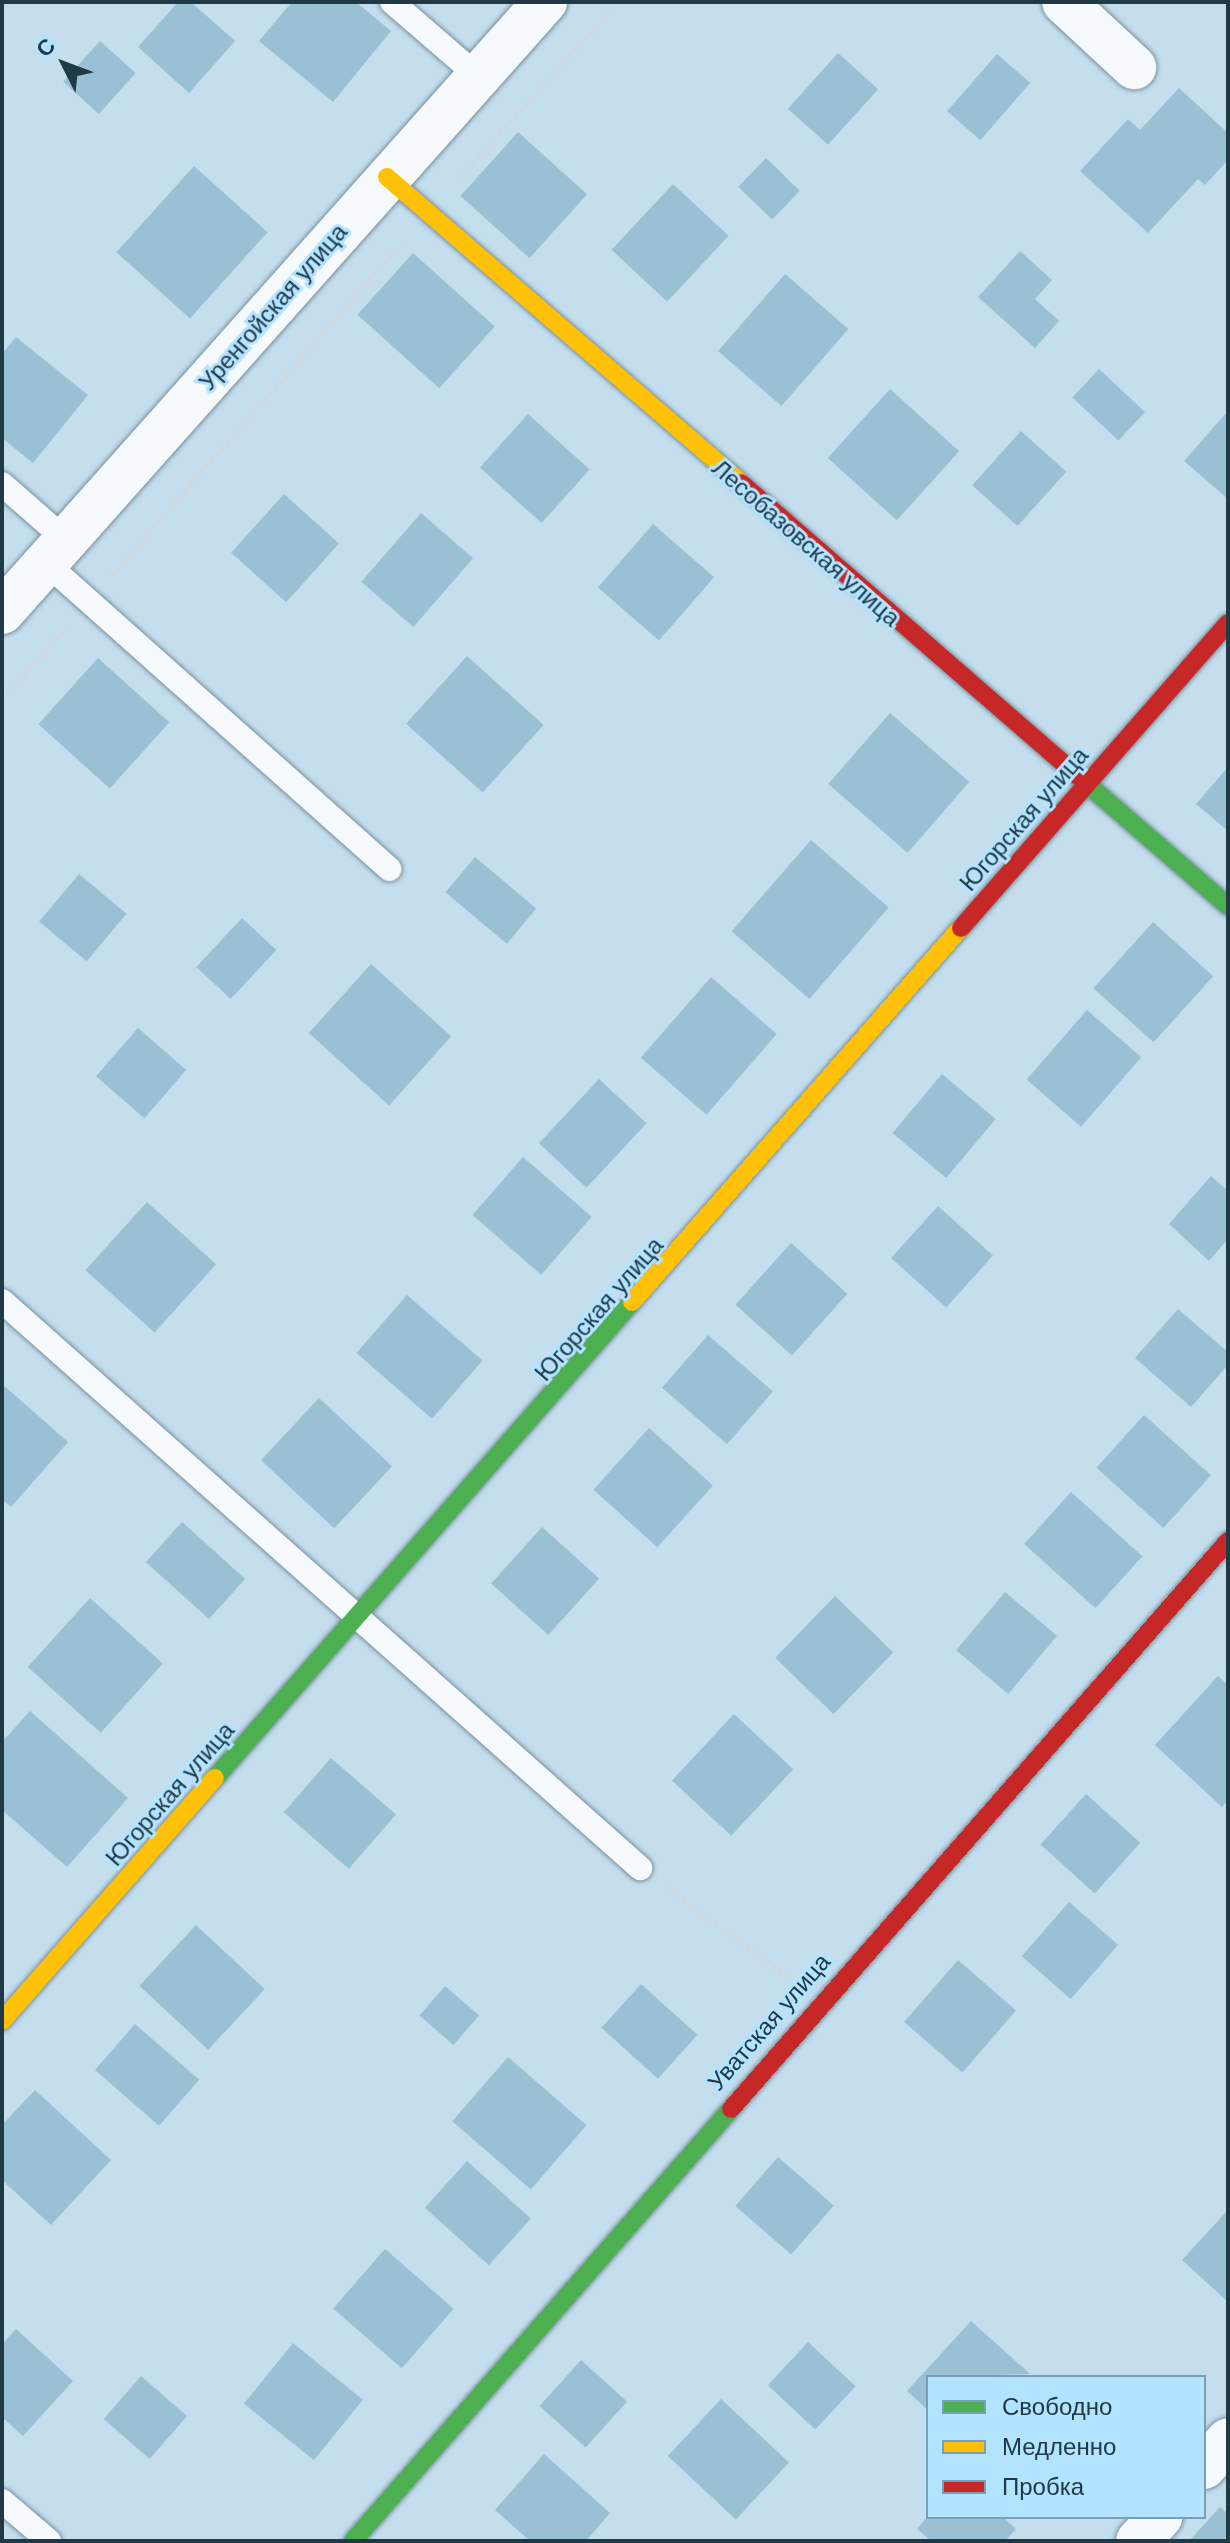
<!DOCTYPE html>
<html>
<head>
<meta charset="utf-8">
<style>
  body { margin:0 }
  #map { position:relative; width:1230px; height:2543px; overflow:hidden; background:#c4deee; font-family:Arial,sans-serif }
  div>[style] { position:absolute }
  .building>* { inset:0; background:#9ac0d3; transform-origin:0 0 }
  .path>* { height:5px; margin-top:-2.5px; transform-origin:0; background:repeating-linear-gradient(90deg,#cfd8de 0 4px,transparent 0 8px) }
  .roads { filter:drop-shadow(0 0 2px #79919e) drop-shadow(0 0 2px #79919e) }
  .lane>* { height:24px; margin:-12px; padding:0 12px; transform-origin:12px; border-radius:12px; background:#f6fafc }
  .street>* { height:44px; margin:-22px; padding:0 22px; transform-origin:22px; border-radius:22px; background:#f6fafc }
  .fast>* { height:18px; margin:-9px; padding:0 9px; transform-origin:9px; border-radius:9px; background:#4caf50 }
  .slow>* { height:18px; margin:-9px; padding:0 9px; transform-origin:9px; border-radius:9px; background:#ffc107 }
  .jam>* { height:18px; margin:-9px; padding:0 9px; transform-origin:9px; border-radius:9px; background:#c62828 }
  span { translate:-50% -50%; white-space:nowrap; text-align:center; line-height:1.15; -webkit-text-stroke:6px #b2e3ff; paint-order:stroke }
  .street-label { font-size:24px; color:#203947 }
  .frame { position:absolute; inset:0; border:4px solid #203947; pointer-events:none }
  .legend { position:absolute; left:926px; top:2375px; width:280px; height:144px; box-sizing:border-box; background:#b2e3ff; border:2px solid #789fb5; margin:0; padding:10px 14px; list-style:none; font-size:24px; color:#203947 }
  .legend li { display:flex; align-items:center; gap:16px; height:40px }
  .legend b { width:40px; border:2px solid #789fb5 }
  .north { position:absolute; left:24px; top:24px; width:80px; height:80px; -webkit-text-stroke:6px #b2e3ff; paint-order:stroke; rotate:312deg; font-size:22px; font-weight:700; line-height:32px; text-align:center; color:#203947 }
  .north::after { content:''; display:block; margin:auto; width:28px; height:36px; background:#203947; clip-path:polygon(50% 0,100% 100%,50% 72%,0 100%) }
</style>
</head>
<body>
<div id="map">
  <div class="building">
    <div style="clip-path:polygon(178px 2px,191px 2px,235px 41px,189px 93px,138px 47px)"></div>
    <div style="clip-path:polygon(292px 2px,356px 2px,391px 31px,333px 102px,259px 41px)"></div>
    <div style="left:100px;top:41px;width:48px;height:55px;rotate:42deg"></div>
    <div style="left:838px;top:53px;width:54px;height:75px;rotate:42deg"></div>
    <div style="left:997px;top:54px;width:44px;height:76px;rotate:41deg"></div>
    <div style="clip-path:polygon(1179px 88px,1228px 133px,1228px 160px,1205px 185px,1198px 179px,1148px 233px,1080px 171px,1128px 119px,1140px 130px)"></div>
    <div style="left:518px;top:132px;width:93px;height:86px;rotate:42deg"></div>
    <div style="left:766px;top:158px;width:47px;height:40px;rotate:44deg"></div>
    <div style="left:194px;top:166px;width:99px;height:116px;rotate:42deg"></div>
    <div style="left:673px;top:184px;width:76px;height:90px;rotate:43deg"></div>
    <div style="clip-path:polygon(1020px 251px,1052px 280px,1035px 299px,1059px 321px,1035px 348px,978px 297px)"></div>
    <div style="left:413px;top:253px;width:110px;height:83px;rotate:42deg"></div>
    <div style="left:785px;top:274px;width:84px;height:102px;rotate:41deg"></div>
    <div style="clip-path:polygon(16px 337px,88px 395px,33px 463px,2px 438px,2px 354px)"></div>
    <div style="left:1099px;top:369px;width:63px;height:39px;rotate:43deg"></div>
    <div style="left:890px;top:389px;width:93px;height:93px;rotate:42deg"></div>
    <div style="clip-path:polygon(1228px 411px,1228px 499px,1184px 461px)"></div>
    <div style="left:528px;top:414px;width:83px;height:72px;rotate:42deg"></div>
    <div style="left:1021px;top:431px;width:61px;height:73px;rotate:42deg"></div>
    <div style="left:284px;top:494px;width:74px;height:79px;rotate:42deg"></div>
    <div style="left:421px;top:513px;width:69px;height:91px;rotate:41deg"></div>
    <div style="left:653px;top:524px;width:81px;height:84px;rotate:41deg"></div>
    <div style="left:467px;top:656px;width:103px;height:91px;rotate:42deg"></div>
    <div style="left:98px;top:658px;width:96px;height:89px;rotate:42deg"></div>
    <div style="left:890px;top:713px;width:105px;height:94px;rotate:41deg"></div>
    <div style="clip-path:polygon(1228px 767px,1228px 831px,1196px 804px)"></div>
    <div style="left:811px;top:840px;width:103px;height:121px;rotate:41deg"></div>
    <div style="left:475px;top:857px;width:80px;height:46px;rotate:40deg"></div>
    <div style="left:79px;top:874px;width:62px;height:62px;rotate:40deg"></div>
    <div style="left:242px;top:918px;width:47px;height:67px;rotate:43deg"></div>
    <div style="left:1153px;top:922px;width:81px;height:89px;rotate:42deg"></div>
    <div style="left:371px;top:964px;width:108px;height:93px;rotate:42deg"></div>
    <div style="left:711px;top:977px;width:87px;height:107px;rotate:41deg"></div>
    <div style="left:1087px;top:1010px;width:72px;height:92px;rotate:41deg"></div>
    <div style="left:138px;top:1028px;width:64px;height:64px;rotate:41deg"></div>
    <div style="left:942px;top:1074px;width:70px;height:77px;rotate:40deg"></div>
    <div style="left:599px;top:1079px;width:65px;height:88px;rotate:43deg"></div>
    <div style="left:523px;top:1157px;width:91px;height:77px;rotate:41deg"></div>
    <div style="clip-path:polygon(1211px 1176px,1228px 1191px,1228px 1239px,1209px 1261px,1169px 1224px)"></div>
    <div style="left:147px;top:1202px;width:93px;height:92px;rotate:42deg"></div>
    <div style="left:938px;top:1206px;width:74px;height:70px;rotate:42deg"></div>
    <div style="left:791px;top:1243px;width:76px;height:83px;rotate:42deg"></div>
    <div style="left:407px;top:1295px;width:100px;height:77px;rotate:41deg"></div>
    <div style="clip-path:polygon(1178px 1309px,1228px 1352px,1228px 1365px,1191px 1407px,1135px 1358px)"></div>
    <div style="left:708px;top:1335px;width:86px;height:70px;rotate:41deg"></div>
    <div style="clip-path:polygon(2px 1384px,68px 1442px,11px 1507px,2px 1499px)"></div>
    <div style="left:319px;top:1398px;width:100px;height:85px;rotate:43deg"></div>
    <div style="left:1144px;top:1415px;width:90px;height:71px;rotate:42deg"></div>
    <div style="left:649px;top:1428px;width:86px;height:83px;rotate:42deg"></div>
    <div style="left:1071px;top:1492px;width:96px;height:70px;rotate:42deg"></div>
    <div style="left:182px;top:1522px;width:85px;height:54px;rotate:42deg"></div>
    <div style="left:542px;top:1527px;width:77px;height:76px;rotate:42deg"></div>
    <div style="left:1005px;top:1592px;width:68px;height:76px;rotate:40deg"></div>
    <div style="left:835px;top:1596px;width:81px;height:86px;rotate:44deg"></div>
    <div style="left:90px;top:1598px;width:98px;height:93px;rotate:42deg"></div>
    <div style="clip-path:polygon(1218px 1676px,1228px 1685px,1228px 1800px,1222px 1807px,1155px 1745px)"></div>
    <div style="clip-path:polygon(30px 1711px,128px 1798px,67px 1867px,2px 1810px,2px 1742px)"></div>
    <div style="left:734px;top:1714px;width:81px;height:91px;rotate:43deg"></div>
    <div style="left:331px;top:1758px;width:86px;height:72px;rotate:41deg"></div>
    <div style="left:1086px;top:1794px;width:73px;height:68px;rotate:42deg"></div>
    <div style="left:1069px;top:1902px;width:65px;height:72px;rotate:41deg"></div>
    <div style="left:196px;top:1925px;width:94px;height:83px;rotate:43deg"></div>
    <div style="left:958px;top:1960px;width:77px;height:82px;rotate:41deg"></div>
    <div style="left:641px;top:1984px;width:76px;height:59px;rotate:42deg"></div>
    <div style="left:445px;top:1986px;width:45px;height:39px;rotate:41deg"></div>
    <div style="left:135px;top:2024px;width:85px;height:61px;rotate:41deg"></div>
    <div style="left:508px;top:2057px;width:104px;height:85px;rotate:41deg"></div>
    <div style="clip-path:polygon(35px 2090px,111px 2160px,51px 2225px,2px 2180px,2px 2125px)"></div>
    <div style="left:778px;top:2157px;width:74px;height:65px;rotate:41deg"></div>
    <div style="left:467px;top:2161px;width:86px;height:63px;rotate:42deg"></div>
    <div style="clip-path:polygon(1228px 2210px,1228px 2302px,1182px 2260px)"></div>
    <div style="left:385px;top:2249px;width:91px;height:79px;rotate:41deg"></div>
    <div style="clip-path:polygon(971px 2321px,1030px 2374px,928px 2377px,928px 2410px,907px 2391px)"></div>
    <div style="clip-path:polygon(16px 2329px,73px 2381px,23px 2436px,2px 2417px,2px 2344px)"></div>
    <div style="left:808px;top:2342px;width:65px;height:59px;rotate:43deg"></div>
    <div style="left:293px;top:2343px;width:90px;height:78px;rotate:39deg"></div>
    <div style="left:581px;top:2360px;width:62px;height:62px;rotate:42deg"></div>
    <div style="left:141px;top:2376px;width:61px;height:57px;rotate:41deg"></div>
    <div style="left:721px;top:2399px;width:93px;height:78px;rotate:43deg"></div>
    <div style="clip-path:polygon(544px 2454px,610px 2513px,586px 2541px,530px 2541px,495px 2510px)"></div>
    <div style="clip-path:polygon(1220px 2507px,1228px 2514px,1228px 2541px,1189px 2541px)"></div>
    <div style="clip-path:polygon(927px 2517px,1003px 2517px,1016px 2529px,1005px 2541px,931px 2541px,917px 2529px)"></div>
  </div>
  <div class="path">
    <div style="left:456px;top:182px;width:243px;rotate:-47.8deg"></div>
    <div style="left:111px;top:576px;width:442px;rotate:-48.9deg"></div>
    <div style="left:2px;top:700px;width:98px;rotate:-48.7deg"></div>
    <div style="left:663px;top:1885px;width:159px;rotate:36.3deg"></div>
  </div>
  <div class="roads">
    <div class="lane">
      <div style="left:392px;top:2px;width:115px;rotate:40.8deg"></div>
      <div style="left:2px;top:484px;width:85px;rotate:41.2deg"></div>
      <div style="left:46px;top:563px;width:460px;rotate:41.7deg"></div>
      <div style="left:2px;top:1301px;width:854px;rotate:41.63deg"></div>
      <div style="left:2px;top:2501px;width:62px;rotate:40.4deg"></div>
    </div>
    <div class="street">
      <div style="left:1064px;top:2px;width:96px;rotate:42.9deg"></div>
      <div style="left:2px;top:612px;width:817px;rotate:-48.33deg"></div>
      <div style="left:1204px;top:2467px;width:36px;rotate:-48deg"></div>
      <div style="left:1138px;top:2541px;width:33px;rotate:-47deg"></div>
    </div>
    <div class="fast">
      <div style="left:1086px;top:783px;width:188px;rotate:40.9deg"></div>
      <div style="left:215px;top:1778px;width:633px;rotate:-48.78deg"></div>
      <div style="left:353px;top:2541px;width:574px;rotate:-48.81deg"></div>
    </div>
    <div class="slow">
      <div style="left:387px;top:177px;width:468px;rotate:40.8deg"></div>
      <div style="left:632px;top:1302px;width:498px;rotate:-48.7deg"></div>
      <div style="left:2px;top:2021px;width:323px;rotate:-48.8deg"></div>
    </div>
    <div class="jam">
      <div style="left:741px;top:483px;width:457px;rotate:41deg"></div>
      <div style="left:961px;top:928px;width:405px;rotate:-48.8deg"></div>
      <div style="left:731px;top:2109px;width:755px;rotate:-48.81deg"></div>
    </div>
  </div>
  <div class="street-label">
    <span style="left:273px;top:307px;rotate:-49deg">Уренгойская улица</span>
    <span style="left:806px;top:543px;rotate:41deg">Лесобазовская улица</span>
    <span style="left:1024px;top:819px;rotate:-49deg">Югорская улица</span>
    <span style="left:599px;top:1309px;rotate:-49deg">Югорская улица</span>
    <span style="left:170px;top:1794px;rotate:-49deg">Югорская улица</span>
    <span style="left:769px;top:2022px;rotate:-49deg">Уватская улица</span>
  </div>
  <div class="frame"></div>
  <ul class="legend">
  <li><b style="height:10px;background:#4caf50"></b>Свободно</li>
  <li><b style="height:10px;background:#ffc107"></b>Медленно</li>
  <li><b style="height:10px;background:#c62828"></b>Пробка</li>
  </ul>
  <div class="north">С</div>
</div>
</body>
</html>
